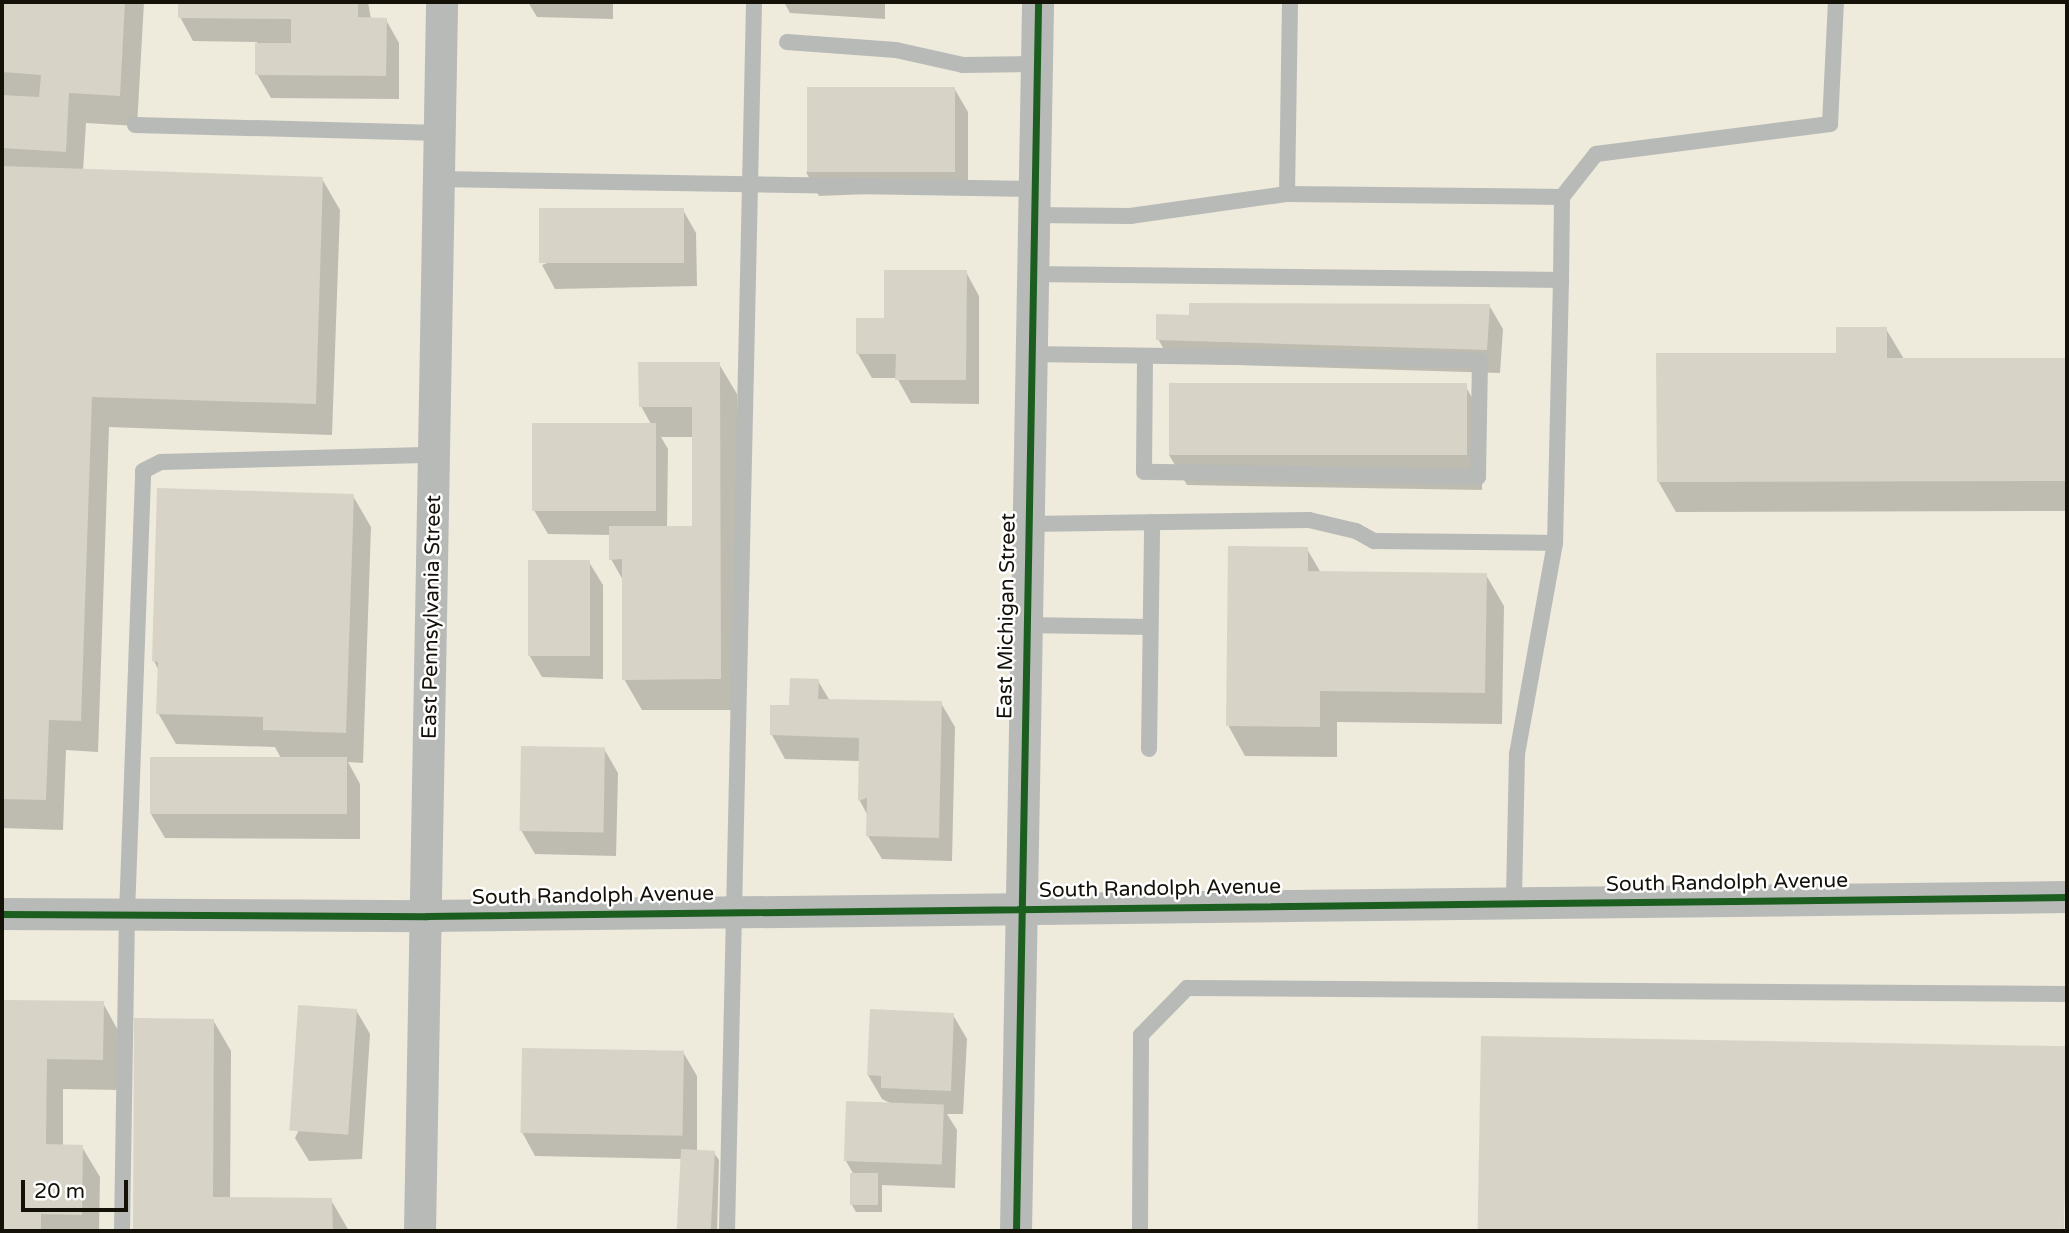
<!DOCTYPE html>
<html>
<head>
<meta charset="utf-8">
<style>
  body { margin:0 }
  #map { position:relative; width:2069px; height:1233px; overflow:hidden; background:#eeeadc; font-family:"Varela Round",sans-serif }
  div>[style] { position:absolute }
  .shadow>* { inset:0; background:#0003; transform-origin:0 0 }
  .building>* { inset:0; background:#d7d3c6; transform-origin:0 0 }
  .service>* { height:16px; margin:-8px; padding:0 8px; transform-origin:8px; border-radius:8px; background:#b8bab7 }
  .minor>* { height:32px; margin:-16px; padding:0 16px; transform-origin:16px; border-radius:16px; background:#b8bab7 }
  .cycleway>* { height:7px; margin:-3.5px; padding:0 3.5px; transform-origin:3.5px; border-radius:3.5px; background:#1b5e20 }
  span { translate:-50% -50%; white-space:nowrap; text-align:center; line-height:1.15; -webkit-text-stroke:5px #fff; paint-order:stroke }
  .street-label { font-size:21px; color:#141108 }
  .frame { position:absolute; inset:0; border:4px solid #141108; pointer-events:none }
  .scale { position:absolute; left:21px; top:1180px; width:107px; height:32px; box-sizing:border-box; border:4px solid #141108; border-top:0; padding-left:9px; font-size:21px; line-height:24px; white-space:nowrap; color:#141108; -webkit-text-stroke:5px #fff; paint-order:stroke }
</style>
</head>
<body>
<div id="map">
  <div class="shadow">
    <div style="clip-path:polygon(2px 2px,144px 2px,137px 126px,86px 123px,83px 171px,322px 179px,340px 210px,332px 435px,109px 427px,98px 752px,66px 750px,63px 830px,2px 828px)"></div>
    <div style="clip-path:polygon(180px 2px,368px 2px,371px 19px,386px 20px,399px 43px,399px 99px,271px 98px,257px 74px,257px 42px,193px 41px,180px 17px)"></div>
    <div style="clip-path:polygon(528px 2px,613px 2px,613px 19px,537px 17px)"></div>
    <div style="clip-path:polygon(784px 2px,885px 2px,885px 19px,790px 13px)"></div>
    <div style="clip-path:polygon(954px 88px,968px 112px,968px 190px,819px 196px,806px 172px)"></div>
    <div style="clip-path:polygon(683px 210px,696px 233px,697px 286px,555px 289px,542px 265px)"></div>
    <div style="clip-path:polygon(966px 272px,979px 296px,979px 404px,911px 403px,897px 378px,872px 378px,858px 354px,886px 319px)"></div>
    <div style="clip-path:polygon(1489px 305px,1503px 329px,1500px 373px,1172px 363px,1158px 339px,1191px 317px)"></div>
    <div style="clip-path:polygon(1886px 329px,1904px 359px,2067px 359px,2067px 511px,1676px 512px,1658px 481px,1838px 355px)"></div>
    <div style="clip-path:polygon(evenodd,719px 364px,737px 394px,738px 710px,642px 710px,624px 679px,624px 582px,611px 559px,611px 535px,548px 534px,534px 510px,652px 426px,641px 406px,719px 364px,661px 437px,694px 437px,693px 528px,667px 528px,668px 449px,661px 437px)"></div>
    <div style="clip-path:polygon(1466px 387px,1483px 418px,1482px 490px,1187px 485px,1169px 455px)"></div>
    <div style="clip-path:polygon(353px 496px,371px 527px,363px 763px,348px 762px,360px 784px,360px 839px,165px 838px,151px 814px,282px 760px,275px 747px,176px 744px,158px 713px,159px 671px,154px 661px)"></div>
    <div style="clip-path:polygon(1307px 549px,1321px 573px,1486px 575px,1504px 606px,1502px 724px,1337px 722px,1337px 757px,1245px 756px,1228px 725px)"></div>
    <div style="clip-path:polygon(589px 562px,603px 585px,603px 679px,542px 677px,528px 653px)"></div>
    <div style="clip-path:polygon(818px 681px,830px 701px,941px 703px,955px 727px,952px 861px,882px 859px,868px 836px,868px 816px,860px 801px,860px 761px,785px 759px,772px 735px,790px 707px)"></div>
    <div style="clip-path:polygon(604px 749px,618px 773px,616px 856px,535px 854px,521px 830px)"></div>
    <div style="clip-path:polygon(2px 1002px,103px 1003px,120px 1034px,120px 1090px,63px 1089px,63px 1146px,82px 1147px,100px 1177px,99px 1231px,2px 1231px)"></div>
    <div style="clip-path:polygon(356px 1010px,370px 1034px,362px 1159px,309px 1161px,295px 1138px)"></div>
    <div style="clip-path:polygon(953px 1015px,967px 1039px,963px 1114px,947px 1114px,957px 1130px,955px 1188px,882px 1185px,882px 1212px,856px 1212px,852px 1205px,854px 1175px,846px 1161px,892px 1104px,882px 1099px,868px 1075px)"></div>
    <div style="clip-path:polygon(136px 1020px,213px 1020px,231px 1051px,230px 1199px,331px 1200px,349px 1231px,135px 1231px)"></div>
    <div style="left:1482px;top:1038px;width:585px;height:193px;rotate:1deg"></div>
    <div style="clip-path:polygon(683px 1052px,697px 1076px,697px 1152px,714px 1153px,719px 1160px,717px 1231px,680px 1231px,682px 1159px,535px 1156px,522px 1132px)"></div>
  </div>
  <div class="building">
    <div style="clip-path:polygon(2px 2px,125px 2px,120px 96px,69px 93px,66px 152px,2px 148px,2px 95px,39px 97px,41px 75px,2px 72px)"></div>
    <div style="clip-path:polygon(178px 2px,358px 2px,358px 17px,387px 18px,386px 76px,255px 75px,255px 43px,291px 43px,291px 19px,178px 18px)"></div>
    <div style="left:807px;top:87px;width:148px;height:85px"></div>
    <div style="clip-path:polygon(2px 166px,323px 177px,316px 404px,92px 397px,81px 721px,49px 720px,46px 800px,2px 799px)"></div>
    <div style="left:684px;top:208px;width:55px;height:145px;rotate:90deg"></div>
    <div style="clip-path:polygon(884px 270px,967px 270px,966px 380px,895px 380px,896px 354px,856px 354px,856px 318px,884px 318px)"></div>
    <div style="clip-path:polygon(1189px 303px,1490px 304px,1487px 350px,1156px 340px,1156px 314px,1189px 315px)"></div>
    <div style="clip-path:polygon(1836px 327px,1887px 327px,1887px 358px,2067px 358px,2067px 481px,1657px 482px,1656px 353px,1836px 353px)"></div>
    <div style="clip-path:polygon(638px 362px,720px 362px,721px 679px,622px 680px,622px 559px,609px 560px,609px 526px,692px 526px,692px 407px,639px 407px)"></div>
    <div style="left:1169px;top:383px;width:298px;height:72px"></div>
    <div style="left:532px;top:423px;width:124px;height:88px"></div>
    <div style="clip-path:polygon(157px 488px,354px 494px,346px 733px,263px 730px,263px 717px,156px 714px,158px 662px,152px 661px)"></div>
    <div style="clip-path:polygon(1228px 546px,1308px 547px,1308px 571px,1487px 573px,1485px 693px,1320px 691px,1320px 727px,1226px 726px)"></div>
    <div style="left:590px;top:560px;width:96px;height:62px;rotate:90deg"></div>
    <div style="clip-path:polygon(790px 678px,819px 679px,818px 699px,942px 701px,939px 838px,866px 836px,867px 798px,858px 801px,859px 738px,770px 735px,770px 705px,789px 705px)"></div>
    <div style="left:521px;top:746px;width:84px;height:85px;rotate:1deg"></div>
    <div style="left:150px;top:757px;width:197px;height:57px"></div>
    <div style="clip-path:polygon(2px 1000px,104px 1001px,103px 1060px,47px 1059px,46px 1144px,83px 1145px,82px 1215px,41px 1214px,41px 1231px,2px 1231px)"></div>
    <div style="left:357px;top:1009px;width:126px;height:59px;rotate:94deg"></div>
    <div style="clip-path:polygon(870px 1009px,954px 1013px,951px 1091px,881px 1088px,881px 1076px,867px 1075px)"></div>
    <div style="clip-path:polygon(134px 1018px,214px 1019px,213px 1197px,332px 1198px,333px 1231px,133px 1231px)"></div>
    <div style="left:1481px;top:1036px;width:586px;height:195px;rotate:1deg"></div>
    <div style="left:522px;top:1048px;width:162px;height:85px;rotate:1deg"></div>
    <div style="left:846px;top:1101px;width:98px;height:60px;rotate:2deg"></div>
    <div style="left:681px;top:1149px;width:34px;height:82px;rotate:3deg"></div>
    <div style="left:850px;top:1173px;width:28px;height:32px"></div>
  </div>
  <div class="service">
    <div style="left:787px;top:42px;width:109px;rotate:4.2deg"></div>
    <div style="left:896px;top:50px;width:69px;rotate:12.6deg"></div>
    <div style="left:963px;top:65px;width:73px;rotate:-0.8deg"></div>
    <div style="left:135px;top:125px;width:305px;rotate:1.5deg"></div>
    <div style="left:439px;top:179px;width:594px;rotate:0.96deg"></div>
    <div style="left:1287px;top:194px;width:192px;rotate:-89.1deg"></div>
    <div style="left:1033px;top:215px;width:97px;rotate:0.6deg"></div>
    <div style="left:1130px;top:216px;width:159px;rotate:-8deg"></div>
    <div style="left:1287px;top:194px;width:275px;rotate:0.6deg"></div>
    <div style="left:1562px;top:197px;width:55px;rotate:-51.7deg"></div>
    <div style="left:1596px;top:154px;width:236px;rotate:-7.3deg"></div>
    <div style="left:1830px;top:124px;width:122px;rotate:-87.2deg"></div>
    <div style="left:1031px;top:274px;width:530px;rotate:0.65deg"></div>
    <div style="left:1561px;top:280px;width:263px;rotate:91.3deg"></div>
    <div style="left:1561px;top:280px;width:83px;rotate:-89.3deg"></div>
    <div style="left:1030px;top:354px;width:450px;rotate:0.8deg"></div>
    <div style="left:1480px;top:360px;width:117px;rotate:91deg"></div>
    <div style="left:1478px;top:477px;width:334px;rotate:-179.1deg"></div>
    <div style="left:1144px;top:472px;width:116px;rotate:-89.5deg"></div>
    <div style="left:1027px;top:524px;width:282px;rotate:-0.8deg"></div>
    <div style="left:1309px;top:520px;width:48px;rotate:13.2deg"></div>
    <div style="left:1356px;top:531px;width:21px;rotate:29deg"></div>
    <div style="left:1374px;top:541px;width:181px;rotate:0.6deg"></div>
    <div style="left:1555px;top:543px;width:214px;rotate:100.2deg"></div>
    <div style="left:1517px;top:754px;width:149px;rotate:91.2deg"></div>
    <div style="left:1025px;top:625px;width:125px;rotate:0.9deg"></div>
    <div style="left:1149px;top:749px;width:227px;rotate:-89.2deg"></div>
    <div style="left:122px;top:1231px;width:317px;rotate:-89.1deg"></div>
    <div style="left:127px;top:914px;width:443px;rotate:-87.9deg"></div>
    <div style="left:143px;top:471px;width:20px;rotate:-27deg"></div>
    <div style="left:161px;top:462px;width:273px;rotate:-1.5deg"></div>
    <div style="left:727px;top:1231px;width:1229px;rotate:-88.74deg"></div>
    <div style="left:1140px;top:1231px;width:196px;rotate:-89.7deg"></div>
    <div style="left:1141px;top:1035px;width:66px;rotate:-45.6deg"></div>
    <div style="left:1187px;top:988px;width:880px;rotate:0.39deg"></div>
  </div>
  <div class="minor">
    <div style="left:2px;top:914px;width:425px;rotate:0.3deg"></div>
    <div style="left:427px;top:916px;width:1640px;rotate:-0.66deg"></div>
    <div style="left:420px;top:1231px;width:1229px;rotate:-88.97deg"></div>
    <div style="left:1016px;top:1231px;width:1229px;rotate:-88.97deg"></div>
  </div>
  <div class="cycleway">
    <div style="left:2px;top:914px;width:425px;rotate:0.3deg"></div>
    <div style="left:427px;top:916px;width:1640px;rotate:-0.66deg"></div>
    <div style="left:1016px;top:1231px;width:1229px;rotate:-88.97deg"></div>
  </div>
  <div class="street-label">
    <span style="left:1007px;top:616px;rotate:-89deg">East Michigan Street</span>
    <span style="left:432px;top:617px;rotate:-89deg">East Pennsylvania Street</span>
    <span style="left:1727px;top:883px;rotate:-1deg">South Randolph Avenue</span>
    <span style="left:1160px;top:889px;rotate:-1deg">South Randolph Avenue</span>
    <span style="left:593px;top:896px;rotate:-1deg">South Randolph Avenue</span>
  </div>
  <div class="frame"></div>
  <div class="scale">20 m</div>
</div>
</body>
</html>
